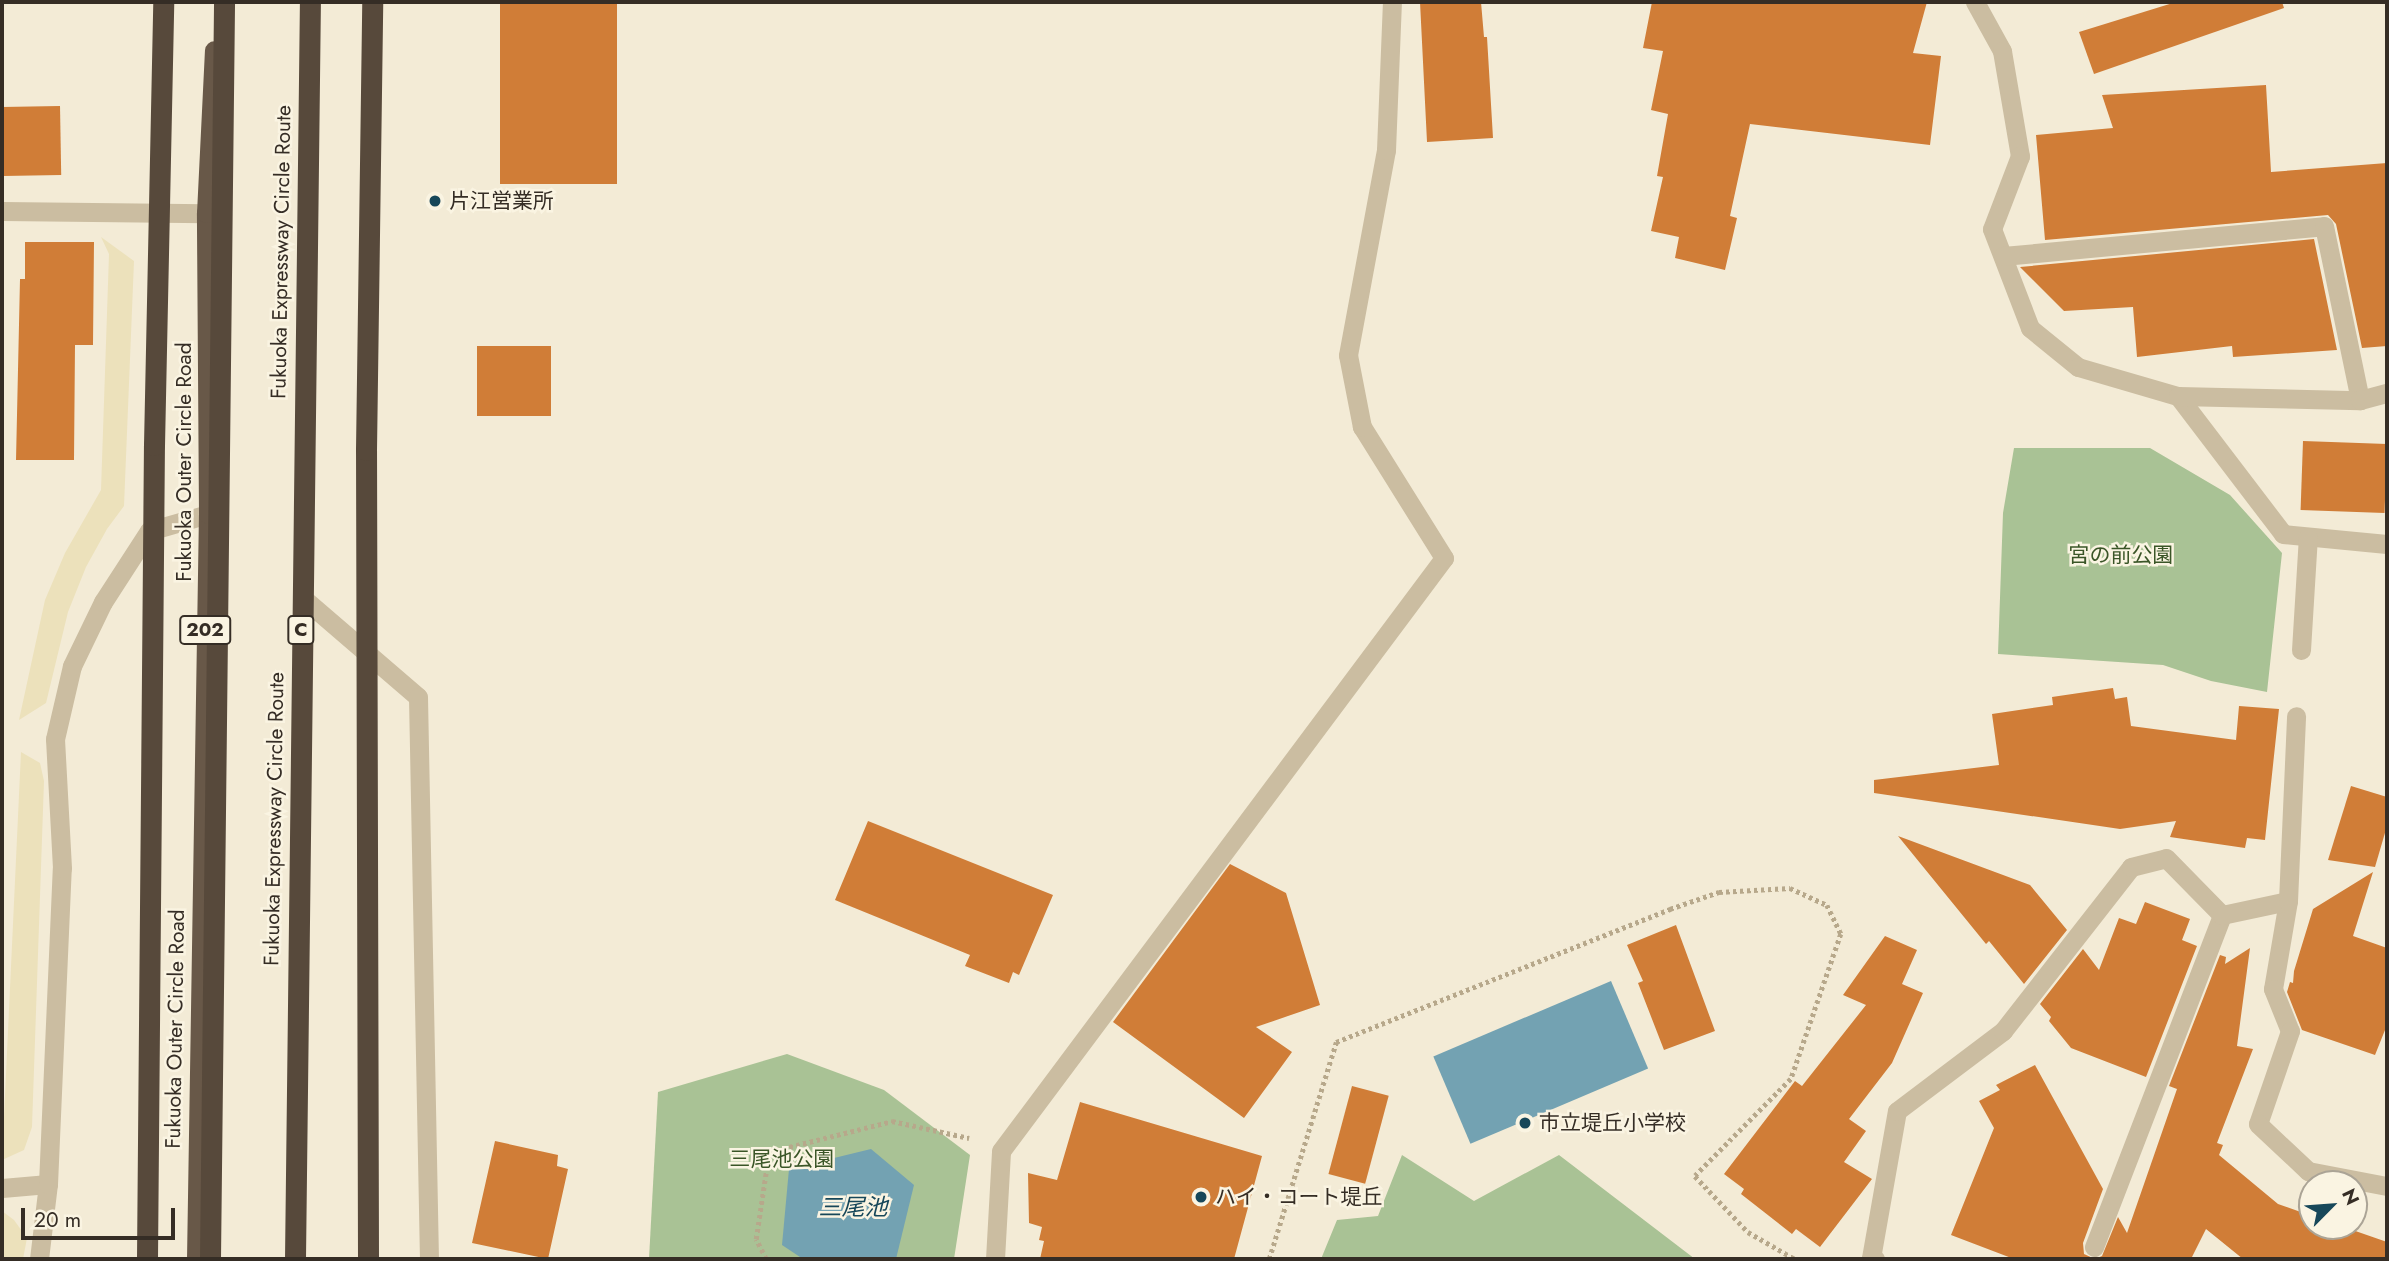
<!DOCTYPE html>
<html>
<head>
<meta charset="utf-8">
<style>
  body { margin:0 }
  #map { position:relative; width:2389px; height:1261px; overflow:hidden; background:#f3ebd6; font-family:Jost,"Noto Sans JP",sans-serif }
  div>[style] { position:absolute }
  .green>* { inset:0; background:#a9c295 }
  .plaza>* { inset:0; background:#ece1bb }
  .water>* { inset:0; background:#73a2b2; transform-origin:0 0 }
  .building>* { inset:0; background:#d07d37; transform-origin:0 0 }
  .path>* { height:4.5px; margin-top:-2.25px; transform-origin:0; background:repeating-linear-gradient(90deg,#b7a88b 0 3.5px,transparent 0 7px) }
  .minor>* { height:19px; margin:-9.5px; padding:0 9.5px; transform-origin:9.5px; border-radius:9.5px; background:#cbbda1 }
  .trunk>* { height:19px; margin:-9.5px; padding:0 9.5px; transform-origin:9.5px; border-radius:9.5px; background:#685848 }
  .motorway>* { height:21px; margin:-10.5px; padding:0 10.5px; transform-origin:10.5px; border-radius:10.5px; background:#57493b }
  .motorway-bridge>* { height:21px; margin:-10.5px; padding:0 10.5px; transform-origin:10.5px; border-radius:10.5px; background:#57493b }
  .dots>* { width:19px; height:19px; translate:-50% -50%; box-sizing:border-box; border:4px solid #faf4e2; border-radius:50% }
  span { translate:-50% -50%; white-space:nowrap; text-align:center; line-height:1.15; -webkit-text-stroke:5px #faf4e2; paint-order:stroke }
  .shield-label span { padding:2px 5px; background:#faf4e2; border:2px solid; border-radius:5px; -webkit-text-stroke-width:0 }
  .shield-label { font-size:19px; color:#352d25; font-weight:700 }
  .poi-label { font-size:21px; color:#352d25 }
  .left { translate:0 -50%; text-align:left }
  .street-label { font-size:21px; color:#352d25 }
  .park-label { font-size:21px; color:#3a5527 }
  .water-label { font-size:23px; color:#174759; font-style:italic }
  .frame { position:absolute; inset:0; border:4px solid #352d25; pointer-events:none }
  .north { position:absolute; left:2298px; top:1170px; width:70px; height:70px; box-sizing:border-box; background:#faf4e2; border:2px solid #aba496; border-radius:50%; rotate:65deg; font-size:19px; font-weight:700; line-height:28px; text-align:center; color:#352d25 }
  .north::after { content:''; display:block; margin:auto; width:24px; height:32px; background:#174759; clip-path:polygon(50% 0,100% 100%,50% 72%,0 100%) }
  .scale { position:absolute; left:21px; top:1208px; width:154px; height:32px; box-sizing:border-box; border:4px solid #352d25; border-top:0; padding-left:9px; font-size:21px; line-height:24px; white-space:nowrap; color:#352d25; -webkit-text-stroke:5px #faf4e2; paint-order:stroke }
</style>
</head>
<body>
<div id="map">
  <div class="green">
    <div style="clip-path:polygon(2014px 448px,2150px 448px,2230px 495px,2282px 553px,2267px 692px,2211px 681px,2163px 665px,1998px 654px,2003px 513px)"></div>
    <div style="clip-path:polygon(787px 1054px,884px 1090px,970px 1155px,954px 1259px,649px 1259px,658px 1092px)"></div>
    <div style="clip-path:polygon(1402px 1155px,1474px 1201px,1559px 1155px,1695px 1259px,1321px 1259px,1337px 1220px,1378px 1216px)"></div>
  </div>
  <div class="plaza">
    <div style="clip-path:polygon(101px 237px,134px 261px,124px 506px,107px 529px,86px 567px,68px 612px,46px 703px,19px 720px,45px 600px,65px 553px,101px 490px,109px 254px)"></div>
    <div style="clip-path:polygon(21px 752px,40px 763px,44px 781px,32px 1127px,24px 1150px,2px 1160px)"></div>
    <div style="clip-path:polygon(2px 1211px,14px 1220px,27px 1238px,23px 1259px,2px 1259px)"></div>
  </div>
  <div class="water">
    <div style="left:1611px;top:981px;width:95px;height:193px;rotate:67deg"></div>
    <div style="clip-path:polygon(871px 1149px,914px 1185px,896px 1259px,803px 1259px,782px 1245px,789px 1169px)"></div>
  </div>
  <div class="building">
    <div style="left:500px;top:2px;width:117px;height:182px"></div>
    <div style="clip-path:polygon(1420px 2px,1481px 2px,1484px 37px,1487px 37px,1493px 138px,1427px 142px)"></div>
    <div style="clip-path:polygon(1652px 2px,1927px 2px,1913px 53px,1941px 56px,1930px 145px,1750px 124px,1730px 216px,1737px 218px,1725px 270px,1675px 258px,1679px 237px,1651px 231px,1663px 177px,1657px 176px,1668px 114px,1651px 110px,1663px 51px,1643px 48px)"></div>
    <div style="clip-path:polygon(2176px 2px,2282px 2px,2284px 8px,2094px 74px,2079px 32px)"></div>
    <div style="clip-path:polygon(2266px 85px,2271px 172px,2387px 163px,2387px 346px,2362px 348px,2336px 224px,2328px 215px,2045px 240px,2036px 135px,2113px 128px,2102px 95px)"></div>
    <div style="left:60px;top:106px;width:69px;height:58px;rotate:89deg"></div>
    <div style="clip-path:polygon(2314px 239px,2337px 350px,2233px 357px,2232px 346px,2137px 357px,2133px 307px,2064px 311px,2020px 267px)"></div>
    <div style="clip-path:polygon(25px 242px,94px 242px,93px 345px,75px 345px,74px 460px,16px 460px,20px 279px,25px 279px)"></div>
    <div style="left:477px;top:346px;width:74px;height:70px"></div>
    <div style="left:2303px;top:441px;width:84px;height:69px;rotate:2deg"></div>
    <div style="clip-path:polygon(2113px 688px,2115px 699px,2127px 697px,2131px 726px,2236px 740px,2239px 706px,2279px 709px,2265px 840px,2247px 838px,2245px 848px,2170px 837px,2176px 821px,2120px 829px,1874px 793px,1874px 780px,1999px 765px,1992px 714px,2053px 705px,2052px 697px)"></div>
    <div style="clip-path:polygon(2351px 786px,2387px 797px,2387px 826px,2375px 867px,2328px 860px)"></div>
    <div style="clip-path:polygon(868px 821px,1053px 895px,1019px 975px,1013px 972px,1009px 983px,965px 966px,970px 955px,835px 900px)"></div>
    <div style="clip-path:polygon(1898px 836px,2030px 885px,2067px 930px,2024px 984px,1989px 941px,1986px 944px)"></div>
    <div style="clip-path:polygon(1230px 864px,1286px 893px,1320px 1005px,1256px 1027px,1292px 1052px,1244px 1118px,1113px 1022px)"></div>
    <div style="clip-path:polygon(2373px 872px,2353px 936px,2387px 948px,2387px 1025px,2375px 1055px,2302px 1030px,2287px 992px,2290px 982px,2293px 983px,2294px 971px,2313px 909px)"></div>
    <div style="clip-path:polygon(2145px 902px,2190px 919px,2182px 940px,2197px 946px,2146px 1077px,2071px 1048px,2049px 1021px,2051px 1017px,2040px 1004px,2083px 949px,2099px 970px,2119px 918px,2136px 924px)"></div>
    <div style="clip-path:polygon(1676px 925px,1715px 1031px,1664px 1050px,1638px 983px,1643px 981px,1627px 945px)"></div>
    <div style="clip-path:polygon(1885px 936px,1917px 950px,1902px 984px,1923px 993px,1892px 1063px,1849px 1119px,1866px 1131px,1844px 1162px,1872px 1179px,1820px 1247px,1796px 1229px,1792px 1234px,1741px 1194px,1744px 1189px,1724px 1174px,1795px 1081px,1802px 1086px,1866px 1005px,1843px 995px)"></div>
    <div style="clip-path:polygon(2250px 948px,2237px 1046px,2253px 1049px,2217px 1143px,2223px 1145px,2219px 1155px,2278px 1204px,2312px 1216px,2312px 1226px,2341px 1226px,2387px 1242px,2387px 1259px,2243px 1259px,2206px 1229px,2191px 1259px,2014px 1259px,1951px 1235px,1994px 1128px,1979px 1101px,2000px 1090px,1996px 1085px,2035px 1065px,2103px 1189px,2083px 1243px,2084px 1254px,2095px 1259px,2102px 1256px,2118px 1217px,2127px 1233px,2177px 1089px,2169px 1086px,2220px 955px,2226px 957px,2225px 964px)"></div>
    <div style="left:1352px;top:1086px;width:38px;height:91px;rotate:15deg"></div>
    <div style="clip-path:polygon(1080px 1102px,1262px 1156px,1234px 1259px,1040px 1259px,1044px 1241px,1039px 1240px,1042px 1227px,1029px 1223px,1028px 1173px,1057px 1180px)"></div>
    <div style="clip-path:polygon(495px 1141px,558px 1155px,557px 1166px,568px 1169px,548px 1259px,472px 1243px)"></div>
  </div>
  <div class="path">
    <div style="left:766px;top:1259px;width:22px;rotate:-117deg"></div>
    <div style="left:756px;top:1239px;width:88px;rotate:-81.5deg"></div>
    <div style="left:769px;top:1152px;width:127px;rotate:-14.1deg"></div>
    <div style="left:892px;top:1121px;width:79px;rotate:12.4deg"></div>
    <div style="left:1269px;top:1259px;width:227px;rotate:-72.8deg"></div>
    <div style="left:1336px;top:1042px;width:360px;rotate:-21.7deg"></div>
    <div style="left:1670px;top:909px;width:52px;rotate:-19.1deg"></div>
    <div style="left:1719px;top:892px;width:71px;rotate:-3.2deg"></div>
    <div style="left:1790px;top:888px;width:41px;rotate:24.7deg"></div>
    <div style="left:1827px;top:905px;width:32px;rotate:64deg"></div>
    <div style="left:1841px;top:934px;width:153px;rotate:109deg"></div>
    <div style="left:1791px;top:1079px;width:136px;rotate:134.7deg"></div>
    <div style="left:1695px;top:1176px;width:77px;rotate:46.6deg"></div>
    <div style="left:1748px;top:1232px;width:54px;rotate:29.9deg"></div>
  </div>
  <div class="minor">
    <div style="left:1975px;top:2px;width:56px;rotate:61.1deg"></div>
    <div style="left:2002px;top:51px;width:107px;rotate:80.3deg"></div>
    <div style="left:2020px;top:156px;width:78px;rotate:111deg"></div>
    <div style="left:1992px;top:229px;width:106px;rotate:69deg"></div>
    <div style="left:2030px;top:328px;width:62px;rotate:39.1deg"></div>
    <div style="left:2078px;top:367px;width:104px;rotate:16.2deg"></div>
    <div style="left:2178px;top:396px;width:173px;rotate:52.7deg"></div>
    <div style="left:2283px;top:534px;width:104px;rotate:5.5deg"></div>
    <div style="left:2px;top:211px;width:204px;rotate:0.6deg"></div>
    <div style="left:2003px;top:256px;width:322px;rotate:-5.3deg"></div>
    <div style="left:2324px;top:226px;width:178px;rotate:78.3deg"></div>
    <div style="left:2178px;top:396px;width:182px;rotate:1.3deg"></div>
    <div style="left:2360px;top:400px;width:28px;rotate:-15deg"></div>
    <div style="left:304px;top:599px;width:150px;rotate:40.7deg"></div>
    <div style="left:418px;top:697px;width:562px;rotate:88.88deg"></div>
    <div style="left:2301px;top:650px;width:113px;rotate:-86.5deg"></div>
    <div style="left:2288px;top:901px;width:89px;rotate:99.7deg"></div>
    <div style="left:2273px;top:989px;width:45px;rotate:68deg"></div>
    <div style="left:2290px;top:1031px;width:98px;rotate:109deg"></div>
    <div style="left:2258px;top:1124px;width:69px;rotate:43.2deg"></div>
    <div style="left:2308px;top:1171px;width:80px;rotate:10.8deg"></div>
    <div style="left:2px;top:1188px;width:46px;rotate:-5deg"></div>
    <div style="left:2094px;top:1247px;width:356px;rotate:-68.9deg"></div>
    <div style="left:39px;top:1259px;width:76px;rotate:-83.2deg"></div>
    <div style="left:48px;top:1184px;width:316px;rotate:-87.5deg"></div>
    <div style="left:62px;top:868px;width:129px;rotate:-93.1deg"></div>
    <div style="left:55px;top:739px;width:75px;rotate:-76.9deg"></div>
    <div style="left:72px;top:666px;width:71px;rotate:-64.2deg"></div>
    <div style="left:103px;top:602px;width:85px;rotate:-57.1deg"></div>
    <div style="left:149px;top:531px;width:61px;rotate:-16.1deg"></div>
    <div style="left:995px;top:1259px;width:108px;rotate:-86.8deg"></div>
    <div style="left:1001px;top:1151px;width:740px;rotate:-53.24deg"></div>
    <div style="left:1444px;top:558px;width:155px;rotate:-122deg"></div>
    <div style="left:1362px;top:427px;width:73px;rotate:-101deg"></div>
    <div style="left:1348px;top:355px;width:208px;rotate:-79.5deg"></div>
    <div style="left:1386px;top:150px;width:148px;rotate:-87.7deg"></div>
    <div style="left:1875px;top:1259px;width:4px;rotate:-166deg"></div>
    <div style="left:1871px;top:1258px;width:149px;rotate:-80deg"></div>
    <div style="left:1897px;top:1111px;width:133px;rotate:-37deg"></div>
    <div style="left:2003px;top:1031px;width:208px;rotate:-52deg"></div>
    <div style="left:2131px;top:867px;width:36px;rotate:-14deg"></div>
    <div style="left:2166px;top:858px;width:80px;rotate:45.5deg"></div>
    <div style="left:2222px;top:915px;width:67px;rotate:-12deg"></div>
    <div style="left:2288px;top:901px;width:185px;rotate:-87.5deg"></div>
  </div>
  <div class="trunk">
    <div style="left:196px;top:1259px;width:745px;rotate:-89.08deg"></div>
    <div style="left:208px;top:514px;width:301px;rotate:-90.4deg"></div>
    <div style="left:206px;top:213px;width:163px;rotate:-87.2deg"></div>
  </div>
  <div class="motorway">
    <div style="left:210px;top:1259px;width:1257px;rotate:-89.36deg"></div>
  </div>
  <div class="motorway-bridge">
    <div style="left:147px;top:1259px;width:814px;rotate:-89.51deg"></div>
    <div style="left:154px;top:445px;width:443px;rotate:-88.8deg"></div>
    <div style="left:295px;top:1259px;width:1257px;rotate:-89.32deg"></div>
    <div style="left:368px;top:1259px;width:809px;rotate:-90.14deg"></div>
    <div style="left:366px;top:450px;width:448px;rotate:-89.2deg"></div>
  </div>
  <div class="dots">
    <div style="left:435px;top:201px;background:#174759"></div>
    <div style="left:1525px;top:1123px;background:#174759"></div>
    <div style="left:1201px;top:1197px;background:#174759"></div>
  </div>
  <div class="shield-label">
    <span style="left:205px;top:630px">202</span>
    <span style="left:301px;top:630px">C</span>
  </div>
  <div class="poi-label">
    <span class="left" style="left:449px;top:201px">片江営業所</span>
    <span class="left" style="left:1539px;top:1123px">市立堤丘小学校</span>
    <span class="left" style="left:1215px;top:1197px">ハイ・コート堤丘</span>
  </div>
  <div class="street-label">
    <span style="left:281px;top:252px;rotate:-89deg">Fukuoka Expressway Circle Route</span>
    <span style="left:184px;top:462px;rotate:-90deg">Fukuoka Outer Circle Road</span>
    <span style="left:274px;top:819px;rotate:-89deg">Fukuoka Expressway Circle Route</span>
    <span style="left:175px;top:1029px;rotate:-89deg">Fukuoka Outer Circle Road</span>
  </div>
  <div class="park-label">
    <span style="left:2121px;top:555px">宮の前公園</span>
    <span style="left:782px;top:1159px">三尾池公園</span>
  </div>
  <div class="water-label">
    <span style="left:853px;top:1207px">三尾池</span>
  </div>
  <div class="frame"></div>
  <div class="north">N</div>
  <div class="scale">20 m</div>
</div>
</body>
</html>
